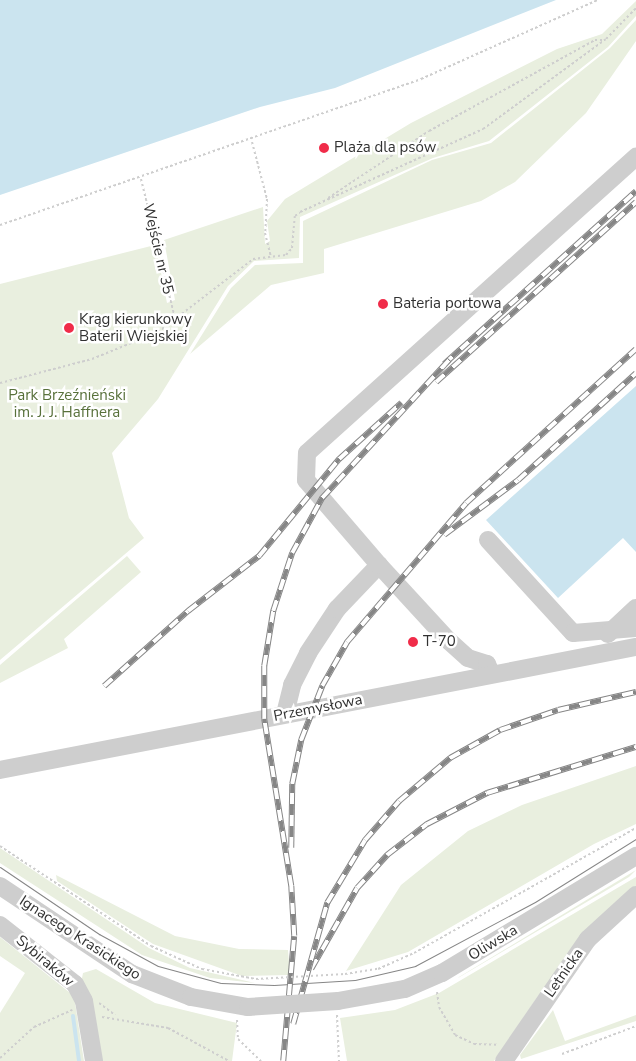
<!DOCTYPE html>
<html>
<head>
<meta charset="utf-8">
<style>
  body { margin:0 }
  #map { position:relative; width:636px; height:1061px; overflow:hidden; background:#fff; font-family:"Nunito Sans",sans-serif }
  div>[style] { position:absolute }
  .green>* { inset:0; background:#e9efdf }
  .water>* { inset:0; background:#cbe4ef }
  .stream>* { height:4px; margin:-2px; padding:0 2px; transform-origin:2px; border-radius:2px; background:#cbe4ef }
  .path>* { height:2px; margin-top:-1px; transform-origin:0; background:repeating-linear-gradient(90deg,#cecece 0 2.5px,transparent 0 5px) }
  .minor>* { height:18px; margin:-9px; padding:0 9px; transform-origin:9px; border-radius:9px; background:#cecece }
  .tram>* { height:1px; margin:-0.5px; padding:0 0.5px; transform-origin:0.5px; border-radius:0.5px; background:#868686 }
  .rail>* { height:5.5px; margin-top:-2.75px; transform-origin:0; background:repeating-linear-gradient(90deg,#fff 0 11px,#868686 0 22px); box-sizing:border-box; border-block:1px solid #868686 }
  .path-bridge>* { height:2px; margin-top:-1px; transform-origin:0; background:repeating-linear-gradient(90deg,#cecece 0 2.5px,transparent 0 5px) }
  .minor-bridge>* { height:18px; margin:-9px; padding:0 9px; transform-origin:9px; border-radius:9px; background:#cecece }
  .dots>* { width:14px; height:14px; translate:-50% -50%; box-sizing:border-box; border:2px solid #fff; border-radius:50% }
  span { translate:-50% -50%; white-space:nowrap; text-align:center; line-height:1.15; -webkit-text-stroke:5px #fff; paint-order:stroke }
  .poi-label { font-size:15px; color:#313131 }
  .left { translate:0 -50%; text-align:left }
  .street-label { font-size:15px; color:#313131 }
  .park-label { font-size:15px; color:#58713b }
</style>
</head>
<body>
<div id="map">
  <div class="green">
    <div style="clip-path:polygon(636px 1px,636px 16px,608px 47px,489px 141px,433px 158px,300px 217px,299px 258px,254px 261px,228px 286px,158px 399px,112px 453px,129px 518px,144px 538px,0 660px,0 284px,151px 246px,156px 247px,167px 303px,175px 300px,164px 240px,263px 207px,265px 244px,270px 241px,267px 221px,285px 199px,411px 123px,557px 49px,602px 34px)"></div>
    <div style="clip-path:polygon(636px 20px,636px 41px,586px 113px,515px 182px,481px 201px,324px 249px,324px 273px,271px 285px,190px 354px,231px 288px,255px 265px,303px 263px,303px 221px,432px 160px,491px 143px,610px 48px)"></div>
    <div style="clip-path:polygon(127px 556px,141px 572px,64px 639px,68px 648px,0 683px,0 665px)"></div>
    <div style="clip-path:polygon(636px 766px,636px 824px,594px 844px,408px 952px,346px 971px,401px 885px,468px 831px,522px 805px)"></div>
    <div style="clip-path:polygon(0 848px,149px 948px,190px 968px,255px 983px,210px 978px,142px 955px,0 863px)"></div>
    <div style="clip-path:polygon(636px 870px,629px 877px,458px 978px,459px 977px)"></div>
    <div style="clip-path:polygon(56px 875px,175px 936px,239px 949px,288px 950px,290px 975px,242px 976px,153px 944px,57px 881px)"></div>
    <div style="clip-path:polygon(636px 877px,636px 889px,538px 996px,494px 1061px,347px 1061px,340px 1018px,395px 1010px,439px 993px)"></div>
    <div style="clip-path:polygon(0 937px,74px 996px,84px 1061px,0 1061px,0 1013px,25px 973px,0 956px)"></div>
    <div style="clip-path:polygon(96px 969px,155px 1003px,237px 1023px,232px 1061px,99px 1061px,81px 983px,83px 973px)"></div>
    <div style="clip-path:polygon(553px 1010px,565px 1041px,636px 1015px,636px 1021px,521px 1059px,520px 1055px)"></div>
  </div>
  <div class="water">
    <div style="clip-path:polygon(0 0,556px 0,335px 88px,260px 107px,0 195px)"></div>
    <div style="clip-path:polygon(636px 386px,636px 552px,623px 538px,558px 598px,486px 520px)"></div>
  </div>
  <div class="stream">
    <div style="left:73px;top:1016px;width:45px;rotate:82.4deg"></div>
  </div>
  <div class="path">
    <div style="left:252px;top:142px;width:59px;rotate:75.3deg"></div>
    <div style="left:267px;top:199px;width:34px;rotate:93deg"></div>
    <div style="left:265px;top:233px;width:25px;rotate:76deg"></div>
    <div style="left:141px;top:179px;width:144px;rotate:76.3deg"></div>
    <div style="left:328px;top:198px;width:121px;rotate:-33.6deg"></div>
    <div style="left:429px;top:131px;width:189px;rotate:-28.7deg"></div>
    <div style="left:595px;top:40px;width:10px"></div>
    <div style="left:0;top:225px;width:446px;rotate:-19.1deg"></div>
    <div style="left:421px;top:79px;width:194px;rotate:-24.1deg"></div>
    <div style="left:0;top:383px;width:95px;rotate:-14.6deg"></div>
    <div style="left:92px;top:359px;width:71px;rotate:-22.2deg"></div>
    <div style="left:158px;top:332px;width:120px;rotate:-37.5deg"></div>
    <div style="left:253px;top:259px;width:33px;rotate:-7deg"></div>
    <div style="left:286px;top:255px;width:9px;rotate:-49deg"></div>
    <div style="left:292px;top:248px;width:32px;rotate:-85deg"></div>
    <div style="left:295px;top:216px;width:6px;rotate:-39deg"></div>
    <div style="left:300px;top:212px;width:201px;rotate:-24.4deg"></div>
    <div style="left:483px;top:129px;width:152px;rotate:-36.2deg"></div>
    <div style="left:606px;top:39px;width:43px;rotate:-45.9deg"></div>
    <div style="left:0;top:846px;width:181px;rotate:33.5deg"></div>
    <div style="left:151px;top:946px;width:56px;rotate:24.3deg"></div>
    <div style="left:202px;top:969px;width:55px;rotate:10.5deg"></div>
    <div style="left:345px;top:974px;width:33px;rotate:-9deg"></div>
    <div style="left:378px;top:969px;width:39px;rotate:-24deg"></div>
    <div style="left:414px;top:953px;width:255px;rotate:-29.4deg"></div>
    <div style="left:437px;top:992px;width:15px;rotate:82deg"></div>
    <div style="left:439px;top:1007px;width:32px;rotate:60deg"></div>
    <div style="left:455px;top:1035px;width:21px;rotate:25deg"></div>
    <div style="left:474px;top:1044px;width:23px;rotate:2deg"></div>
    <div style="left:99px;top:1003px;width:20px;rotate:37deg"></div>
    <div style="left:337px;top:1015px;width:46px;rotate:87.5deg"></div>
    <div style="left:102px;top:1017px;width:67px;rotate:9.5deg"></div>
    <div style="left:168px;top:1028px;width:69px;rotate:28.4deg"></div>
    <div style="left:237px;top:1020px;width:19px;rotate:87deg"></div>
    <div style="left:238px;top:1039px;width:32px;rotate:44deg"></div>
    <div style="left:562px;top:1054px;width:79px;rotate:-20.7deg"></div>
    <div style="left:0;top:1058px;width:46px;rotate:-42.4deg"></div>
    <div style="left:34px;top:1027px;width:42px;rotate:-24.1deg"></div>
  </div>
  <div class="minor">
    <div style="left:488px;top:540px;width:126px;rotate:47.6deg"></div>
    <div style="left:573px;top:633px;width:63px;rotate:-4.5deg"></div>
    <div style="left:379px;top:565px;width:103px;rotate:47.4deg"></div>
    <div style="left:449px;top:641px;width:25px;rotate:42deg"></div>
    <div style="left:468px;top:658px;width:20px;rotate:18deg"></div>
    <div style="left:487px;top:664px;width:10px;rotate:66deg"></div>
    <div style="left:608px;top:634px;width:38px;rotate:-43deg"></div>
    <div style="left:285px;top:714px;width:30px;rotate:-76deg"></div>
    <div style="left:292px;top:685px;width:36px;rotate:-63deg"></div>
    <div style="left:308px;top:653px;width:53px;rotate:-56.6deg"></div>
    <div style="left:337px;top:609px;width:61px;rotate:-46.3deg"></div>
    <div style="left:379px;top:565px;width:112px;rotate:-130.7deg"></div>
    <div style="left:306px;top:480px;width:27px;rotate:-88deg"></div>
    <div style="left:307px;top:453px;width:443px;rotate:-42deg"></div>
    <div style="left:0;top:770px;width:648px;rotate:-10.95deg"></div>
    <div style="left:0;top:886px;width:159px;rotate:33.7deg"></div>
    <div style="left:132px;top:974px;width:63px;rotate:21.3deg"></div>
    <div style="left:191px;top:997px;width:58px;rotate:10deg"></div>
    <div style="left:0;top:925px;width:95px;rotate:38.2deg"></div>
    <div style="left:75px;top:984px;width:19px;rotate:62deg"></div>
    <div style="left:84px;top:1001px;width:61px;rotate:80.5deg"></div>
    <div style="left:338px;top:1001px;width:68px;rotate:-10.2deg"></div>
    <div style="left:405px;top:989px;width:40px;rotate:-23.4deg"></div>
    <div style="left:442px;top:973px;width:227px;rotate:-31.1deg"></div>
    <div style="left:504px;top:1061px;width:148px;rotate:-55.5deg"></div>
    <div style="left:588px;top:939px;width:65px;rotate:-42.5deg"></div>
  </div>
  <div class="tram">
    <div style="left:0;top:867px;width:120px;rotate:34.1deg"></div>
    <div style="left:99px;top:934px;width:67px;rotate:28.5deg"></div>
    <div style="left:158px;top:966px;width:65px;rotate:15.1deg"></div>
    <div style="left:221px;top:983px;width:53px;rotate:2.2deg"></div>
    <div style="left:274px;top:985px;width:81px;rotate:-3.5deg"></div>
    <div style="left:355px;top:980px;width:62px;rotate:-13.1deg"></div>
    <div style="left:415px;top:966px;width:136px;rotate:-28.1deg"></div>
    <div style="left:535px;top:902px;width:119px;rotate:-32deg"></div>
  </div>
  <div class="rail">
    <div style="left:444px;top:364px;width:258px;rotate:-42deg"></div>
    <div style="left:436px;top:382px;width:269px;rotate:-42deg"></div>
    <div style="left:444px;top:535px;width:92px;rotate:-36.6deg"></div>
    <div style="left:518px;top:480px;width:159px;rotate:-42.2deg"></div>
    <div style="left:104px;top:686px;width:113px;rotate:-41.8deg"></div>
    <div style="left:188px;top:611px;width:90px;rotate:-37.8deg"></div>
    <div style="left:259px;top:556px;width:126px;rotate:-50.5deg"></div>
    <div style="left:339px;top:459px;width:84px;rotate:-42.1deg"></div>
    <div style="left:291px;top:848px;width:64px;rotate:-89.1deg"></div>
    <div style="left:292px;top:784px;width:45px;rotate:-78.4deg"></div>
    <div style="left:301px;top:740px;width:58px;rotate:-68.7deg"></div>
    <div style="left:322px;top:686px;width:51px;rotate:-60.4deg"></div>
    <div style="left:347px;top:642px;width:183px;rotate:-49.4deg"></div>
    <div style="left:466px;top:503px;width:229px;rotate:-42.2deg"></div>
    <div style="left:311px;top:969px;width:93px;rotate:-60.4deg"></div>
    <div style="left:357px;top:888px;width:45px;rotate:-47.7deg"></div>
    <div style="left:387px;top:855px;width:51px;rotate:-37.8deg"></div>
    <div style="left:427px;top:824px;width:68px;rotate:-27.3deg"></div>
    <div style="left:487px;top:793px;width:156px;rotate:-17.2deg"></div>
    <div style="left:293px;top:1024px;width:126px;rotate:-74.3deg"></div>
    <div style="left:327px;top:903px;width:74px;rotate:-58.9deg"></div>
    <div style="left:365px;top:840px;width:52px;rotate:-48.9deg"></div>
    <div style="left:399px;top:801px;width:67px;rotate:-40.1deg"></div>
    <div style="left:450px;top:758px;width:57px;rotate:-29.2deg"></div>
    <div style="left:500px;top:730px;width:61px;rotate:-19deg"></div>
    <div style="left:558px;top:710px;width:80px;rotate:-13deg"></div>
    <div style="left:283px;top:1061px;width:125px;rotate:-85deg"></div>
    <div style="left:294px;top:936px;width:50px;rotate:-93.4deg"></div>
    <div style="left:291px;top:886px;width:169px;rotate:-99.2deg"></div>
    <div style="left:264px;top:719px;width:53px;rotate:-90deg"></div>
    <div style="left:264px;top:666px;width:56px;rotate:-80.7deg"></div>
    <div style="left:273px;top:611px;width:61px;rotate:-71.9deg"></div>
    <div style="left:292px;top:553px;width:63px;rotate:-61.4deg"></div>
    <div style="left:322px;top:498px;width:188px;rotate:-47.4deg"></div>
  </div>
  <div class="path-bridge">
    <div style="left:256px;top:979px;width:89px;rotate:-3.2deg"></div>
  </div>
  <div class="minor-bridge">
    <div style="left:248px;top:1007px;width:90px;rotate:-3.8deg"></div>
  </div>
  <div class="dots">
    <div style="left:324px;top:148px;background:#f02c49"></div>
    <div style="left:383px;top:304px;background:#f02c49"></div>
    <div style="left:69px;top:328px;background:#f02c49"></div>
    <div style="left:413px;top:642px;background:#f02c49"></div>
  </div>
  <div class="poi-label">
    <span class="left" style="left:334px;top:148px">Plaża dla psów</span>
    <span class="left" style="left:393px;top:304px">Bateria portowa</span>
    <span class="left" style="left:79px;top:328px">Krąg kierunkowy<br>Baterii Wiejskiej</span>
    <span class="left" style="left:423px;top:642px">T-70</span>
  </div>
  <div class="street-label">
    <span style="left:158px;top:249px;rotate:77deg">Wejście nr 35</span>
    <span style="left:318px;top:708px;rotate:-11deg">Przemysłowa</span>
    <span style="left:80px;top:938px;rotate:33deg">Ignacego Krasickiego</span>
    <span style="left:493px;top:943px;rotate:-31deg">Oliwska</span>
    <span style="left:45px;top:961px;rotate:40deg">Sybiraków</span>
    <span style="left:564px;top:973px;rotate:-55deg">Letnicka</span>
  </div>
  <div class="park-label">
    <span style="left:67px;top:404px">Park Brzeźnieński<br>im. J. J. Haffnera</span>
  </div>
</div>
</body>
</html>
